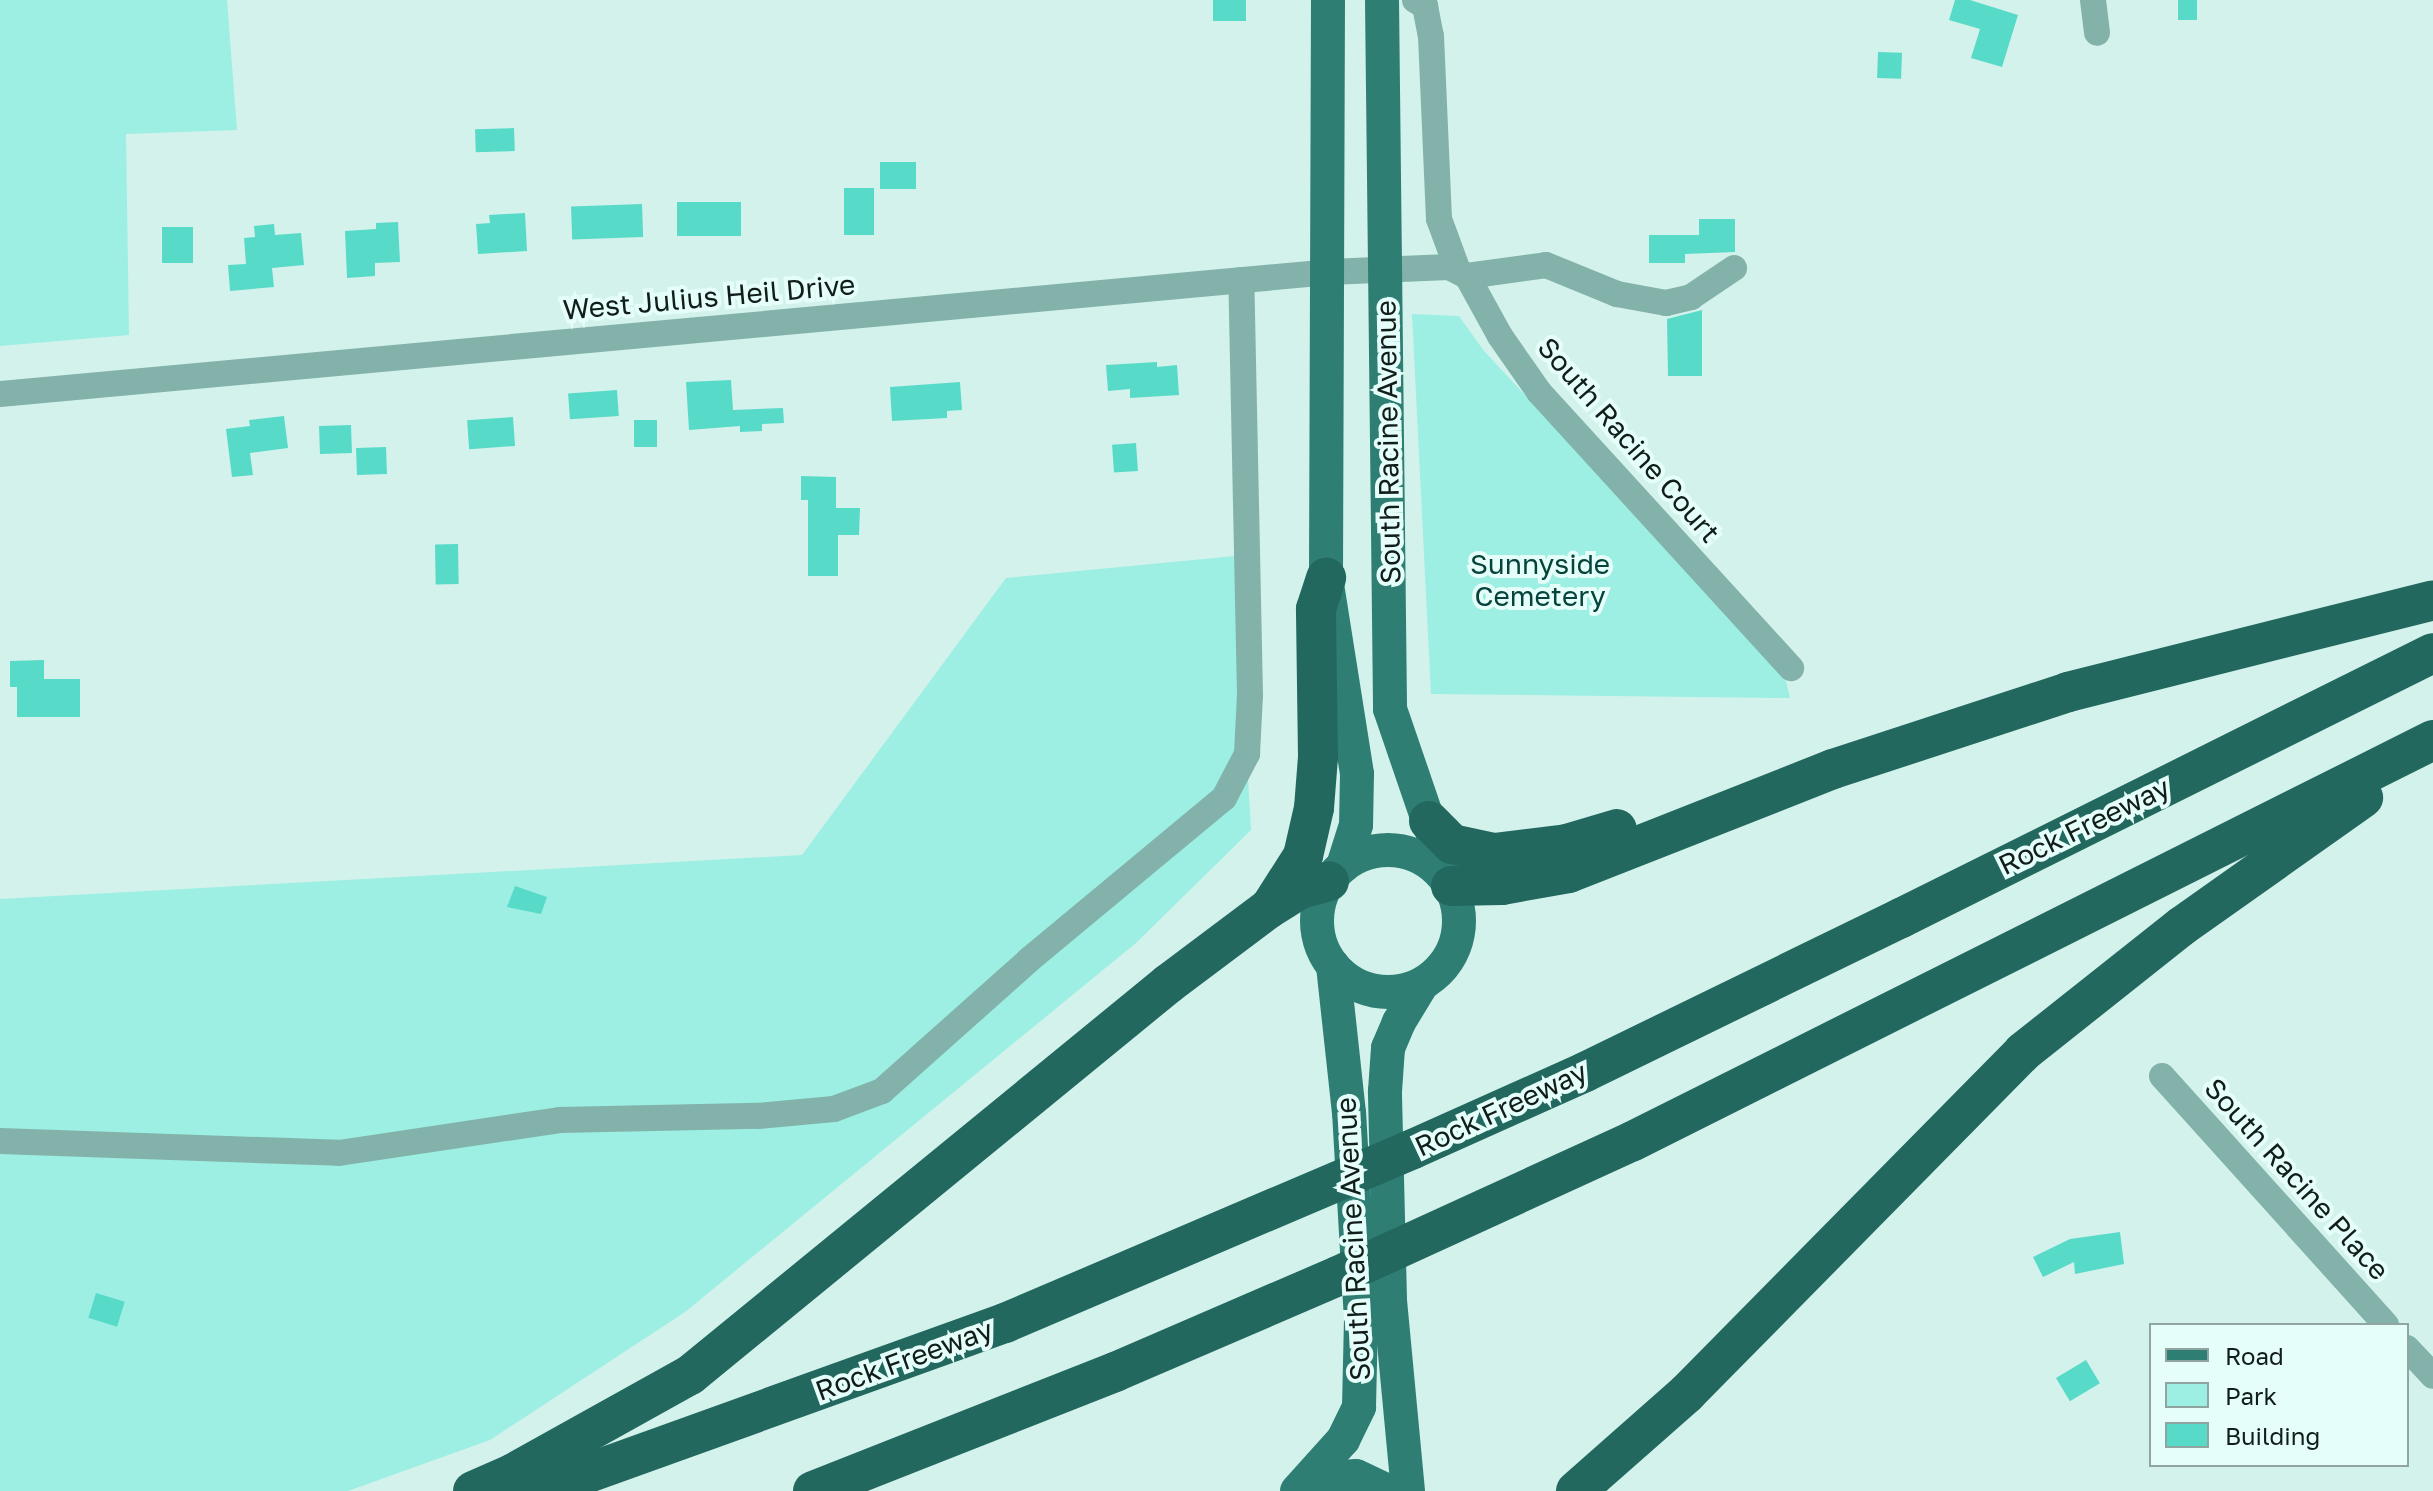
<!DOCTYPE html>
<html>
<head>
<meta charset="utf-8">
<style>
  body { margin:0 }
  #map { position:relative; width:2433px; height:1491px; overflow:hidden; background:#d3f2ec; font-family:"Golos Text",sans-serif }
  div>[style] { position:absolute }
  .green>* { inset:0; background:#9cefe2 }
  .building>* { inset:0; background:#58dac9; transform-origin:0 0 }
  .minor>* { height:26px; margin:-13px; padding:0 13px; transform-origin:13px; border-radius:13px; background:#82b2aa }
  .major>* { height:34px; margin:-17px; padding:0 17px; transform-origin:17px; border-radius:17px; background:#2e7e74 }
  .major>.ring { margin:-17px; padding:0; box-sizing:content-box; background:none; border:34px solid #2e7e74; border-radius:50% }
  .highway>* { height:40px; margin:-20px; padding:0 20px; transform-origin:20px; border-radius:20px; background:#23685f }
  span { translate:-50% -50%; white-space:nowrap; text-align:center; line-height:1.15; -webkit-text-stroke:8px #e5fef9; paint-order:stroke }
  .street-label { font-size:28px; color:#111d1b }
  .park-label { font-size:28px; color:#05433c }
  .legend { position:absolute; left:2149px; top:1323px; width:260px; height:144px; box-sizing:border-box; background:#e5fef9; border:2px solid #90a4a0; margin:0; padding:10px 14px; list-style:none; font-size:24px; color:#111d1b }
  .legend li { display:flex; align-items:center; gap:16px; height:40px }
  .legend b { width:40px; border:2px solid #90a4a0 }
</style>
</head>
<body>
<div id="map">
  <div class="green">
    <div style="clip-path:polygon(0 0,227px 0,237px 130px,126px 134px,129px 335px,0 346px)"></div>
    <div style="clip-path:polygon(1412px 314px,1459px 316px,1484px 351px,1784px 673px,1790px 698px,1431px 694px)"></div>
    <div style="clip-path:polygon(1235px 556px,1251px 830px,1136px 943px,685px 1312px,490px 1440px,348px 1491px,0 1491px,0 899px,802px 855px,1006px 578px)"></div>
  </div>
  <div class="building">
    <div style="left:1213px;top:0;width:33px;height:21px"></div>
    <div style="clip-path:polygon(1955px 0,1970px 0,2018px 15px,2002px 67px,1971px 58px,1980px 29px,1949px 20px)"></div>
    <div style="left:2178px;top:0;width:19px;height:20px"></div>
    <div style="left:1878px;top:52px;width:24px;height:26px;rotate:2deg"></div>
    <div style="left:514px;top:128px;width:23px;height:39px;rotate:88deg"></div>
    <div style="left:916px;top:162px;width:27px;height:36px;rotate:90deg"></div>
    <div style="left:844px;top:188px;width:30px;height:47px"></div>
    <div style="left:741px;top:202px;width:34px;height:64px;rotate:90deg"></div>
    <div style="left:642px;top:204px;width:33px;height:71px;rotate:88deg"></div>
    <div style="clip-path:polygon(525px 213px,527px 251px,478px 254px,476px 224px,490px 223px,489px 215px)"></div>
    <div style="clip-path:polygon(1699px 219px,1735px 219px,1735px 252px,1685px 254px,1685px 263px,1649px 263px,1649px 235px,1699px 235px)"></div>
    <div style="clip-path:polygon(398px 222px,400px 262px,375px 263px,375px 276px,347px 278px,345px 231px,376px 229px,376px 223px)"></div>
    <div style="clip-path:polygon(274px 224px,275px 235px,301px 233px,304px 265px,272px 268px,274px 287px,230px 291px,228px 265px,246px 264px,244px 238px,255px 237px,254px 226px)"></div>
    <div style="left:162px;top:227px;width:31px;height:36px"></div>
    <div style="clip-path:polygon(1702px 310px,1702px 376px,1668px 376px,1667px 319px)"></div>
    <div style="clip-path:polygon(1157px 362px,1157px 367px,1177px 365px,1179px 395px,1130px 398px,1130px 389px,1108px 391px,1106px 365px)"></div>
    <div style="clip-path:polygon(731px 380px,733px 410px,783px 408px,784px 423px,762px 424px,762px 431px,740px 432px,740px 426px,689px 430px,686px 382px)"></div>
    <div style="clip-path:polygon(960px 382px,962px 410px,947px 411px,947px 418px,892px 421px,890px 387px)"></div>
    <div style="left:617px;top:390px;width:26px;height:49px;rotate:86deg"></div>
    <div style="clip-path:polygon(284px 416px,288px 448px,250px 453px,253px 475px,232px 477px,226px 429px,250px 426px,249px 420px)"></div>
    <div style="left:513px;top:417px;width:29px;height:46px;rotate:86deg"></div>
    <div style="left:634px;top:420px;width:23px;height:27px"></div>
    <div style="left:351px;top:425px;width:28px;height:32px;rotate:88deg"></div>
    <div style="left:1136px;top:443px;width:28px;height:24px;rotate:86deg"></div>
    <div style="left:386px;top:447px;width:27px;height:30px;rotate:88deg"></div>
    <div style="clip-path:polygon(801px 476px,836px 477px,836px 508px,860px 508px,859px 535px,838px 535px,838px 576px,808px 576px,808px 500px,801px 500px)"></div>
    <div style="left:458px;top:544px;width:40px;height:23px;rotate:89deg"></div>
    <div style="clip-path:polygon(44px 660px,44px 679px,80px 679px,80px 717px,17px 717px,17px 687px,10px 687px,10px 661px)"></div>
    <div style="clip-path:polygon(515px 886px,547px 897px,541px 914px,507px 907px)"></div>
    <div style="clip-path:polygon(2120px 1232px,2124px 1264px,2075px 1274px,2074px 1262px,2043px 1277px,2033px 1257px,2070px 1239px)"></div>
    <div style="left:96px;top:1293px;width:30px;height:26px;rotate:17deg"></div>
    <div style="left:2086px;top:1360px;width:27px;height:35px;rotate:59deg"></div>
  </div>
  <div class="minor">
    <div style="left:1415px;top:0;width:12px;rotate:31deg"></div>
    <div style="left:1425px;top:6px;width:31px;rotate:79deg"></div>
    <div style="left:1431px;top:36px;width:183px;rotate:87.5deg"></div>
    <div style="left:1439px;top:219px;width:52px;rotate:69.8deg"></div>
    <div style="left:2093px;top:0;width:33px;rotate:83deg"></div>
    <div style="left:1467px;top:276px;width:80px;rotate:-7.9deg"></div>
    <div style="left:1546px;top:265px;width:77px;rotate:22.2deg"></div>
    <div style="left:1617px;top:294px;width:50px;rotate:10.4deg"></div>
    <div style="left:1666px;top:303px;width:26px;rotate:-13deg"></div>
    <div style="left:1691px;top:297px;width:52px;rotate:-34deg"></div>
    <div style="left:0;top:394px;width:1335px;rotate:-5.24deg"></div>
    <div style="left:1329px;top:272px;width:120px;rotate:-2.4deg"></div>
    <div style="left:1449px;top:267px;width:20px;rotate:27deg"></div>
    <div style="left:1467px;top:276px;width:68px;rotate:61.2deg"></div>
    <div style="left:1500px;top:336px;width:68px;rotate:55.1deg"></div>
    <div style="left:1539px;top:392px;width:374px;rotate:47.6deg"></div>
    <div style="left:2162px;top:1076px;width:335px;rotate:48deg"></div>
    <div style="left:0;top:1141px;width:339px;rotate:2deg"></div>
    <div style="left:339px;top:1153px;width:223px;rotate:-8.5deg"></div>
    <div style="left:560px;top:1120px;width:198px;rotate:-1.2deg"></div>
    <div style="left:758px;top:1116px;width:76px;rotate:-5.3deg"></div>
    <div style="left:834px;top:1109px;width:51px;rotate:-20.6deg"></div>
    <div style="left:882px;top:1091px;width:198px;rotate:-41.7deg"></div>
    <div style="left:1030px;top:959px;width:252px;rotate:-39.7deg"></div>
    <div style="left:1224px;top:798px;width:50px;rotate:-62.4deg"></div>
    <div style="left:1247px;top:754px;width:59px;rotate:-87.1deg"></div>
    <div style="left:1250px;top:695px;width:415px;rotate:-91.2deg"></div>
    <div style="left:2407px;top:1348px;width:38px;rotate:47deg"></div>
  </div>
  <div class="major">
    <div style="left:1328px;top:0;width:578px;rotate:90.2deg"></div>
    <div style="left:1326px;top:578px;width:198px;rotate:81deg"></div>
    <div style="left:1357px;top:774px;width:51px;rotate:91.1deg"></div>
    <div style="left:1356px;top:825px;width:43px;rotate:107.6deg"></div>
    <div style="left:1382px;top:0;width:709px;rotate:89.35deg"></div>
    <div style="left:1390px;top:709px;width:154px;rotate:71.1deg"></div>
    <div style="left:1440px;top:855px;width:20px;rotate:81deg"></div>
    <div class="ring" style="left:1317px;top:850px;width:108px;height:108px"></div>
    <div style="left:1297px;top:1491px;width:69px;rotate:-48deg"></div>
    <div style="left:1343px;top:1440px;width:37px;rotate:-64deg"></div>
    <div style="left:1359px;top:1407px;width:87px;rotate:-88.7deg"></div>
    <div style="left:1361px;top:1320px;width:207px;rotate:-93.3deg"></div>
    <div style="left:1349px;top:1113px;width:148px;rotate:-96.2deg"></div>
    <div style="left:1300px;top:1491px;width:34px;rotate:-24deg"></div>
    <div style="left:1331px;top:1477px;width:25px;rotate:-2deg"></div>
    <div style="left:1356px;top:1476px;width:35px;rotate:25deg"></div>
    <div style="left:1408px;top:1491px;width:192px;rotate:-95.4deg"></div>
    <div style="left:1390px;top:1300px;width:209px;rotate:-91.4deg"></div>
    <div style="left:1385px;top:1091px;width:43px;rotate:-86deg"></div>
    <div style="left:1388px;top:1048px;width:28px;rotate:-67deg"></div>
    <div style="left:1399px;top:1022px;width:44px;rotate:-58.8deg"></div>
  </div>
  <div class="highway">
    <div style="left:1429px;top:821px;width:33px;rotate:45deg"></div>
    <div style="left:1452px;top:844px;width:43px;rotate:12.1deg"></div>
    <div style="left:1494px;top:853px;width:74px;rotate:-7deg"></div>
    <div style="left:1567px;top:844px;width:52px;rotate:-16.7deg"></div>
    <div style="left:1451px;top:886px;width:51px;rotate:-1.1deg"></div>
    <div style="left:1502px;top:885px;width:68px;rotate:-10.2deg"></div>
    <div style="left:1569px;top:873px;width:284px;rotate:-21.5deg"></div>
    <div style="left:1833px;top:769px;width:247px;rotate:-18.1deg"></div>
    <div style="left:2068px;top:692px;width:376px;rotate:-14.1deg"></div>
    <div style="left:1271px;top:906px;width:59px;rotate:-57.4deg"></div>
    <div style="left:1303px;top:856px;width:49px;rotate:-77.1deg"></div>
    <div style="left:1314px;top:808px;width:51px;rotate:-85.5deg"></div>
    <div style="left:1318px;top:757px;width:148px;rotate:-90.8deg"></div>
    <div style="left:1316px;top:609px;width:33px;rotate:-72deg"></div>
    <div style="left:473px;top:1491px;width:43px;rotate:-23.6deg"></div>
    <div style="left:512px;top:1474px;width:204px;rotate:-29.1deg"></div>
    <div style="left:690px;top:1375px;width:618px;rotate:-39.28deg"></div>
    <div style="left:1168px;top:984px;width:125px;rotate:-36.9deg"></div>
    <div style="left:1268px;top:909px;width:38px;rotate:-32deg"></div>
    <div style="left:1300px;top:889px;width:30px;rotate:-15deg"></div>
    <div style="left:538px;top:1491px;width:496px;rotate:-19.8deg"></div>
    <div style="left:1005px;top:1323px;width:444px;rotate:-23.1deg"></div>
    <div style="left:1413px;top:1149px;width:188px;rotate:-24.1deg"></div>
    <div style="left:1585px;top:1072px;width:352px;rotate:-26deg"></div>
    <div style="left:1901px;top:918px;width:594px;rotate:-26.48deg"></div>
    <div style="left:813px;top:1491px;width:325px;rotate:-21.5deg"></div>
    <div style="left:1115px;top:1372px;width:243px;rotate:-23.3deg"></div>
    <div style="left:1338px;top:1276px;width:324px;rotate:-24.6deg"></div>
    <div style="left:1633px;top:1141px;width:895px;rotate:-26.62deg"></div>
    <div style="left:1576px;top:1491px;width:148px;rotate:-41.4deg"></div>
    <div style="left:1687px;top:1393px;width:479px;rotate:-45.4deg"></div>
    <div style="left:2023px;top:1052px;width:203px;rotate:-38.4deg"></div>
    <div style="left:2182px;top:926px;width:222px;rotate:-35.3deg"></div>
  </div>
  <div class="street-label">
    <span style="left:709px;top:297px;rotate:-5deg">West Julius Heil Drive</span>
    <span style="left:1629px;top:440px;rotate:49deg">South Racine Court</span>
    <span style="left:1388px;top:442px;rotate:-91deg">South Racine Avenue</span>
    <span style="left:2084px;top:826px;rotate:-26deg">Rock Freeway</span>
    <span style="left:1501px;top:1109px;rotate:-25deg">Rock Freeway</span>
    <span style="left:2297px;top:1179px;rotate:48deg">South Racine Place</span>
    <span style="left:1353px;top:1239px;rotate:-93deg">South Racine Avenue</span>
    <span style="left:904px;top:1360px;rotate:-20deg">Rock Freeway</span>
  </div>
  <div class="park-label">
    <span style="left:1540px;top:580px">Sunnyside<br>Cemetery</span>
  </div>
  <ul class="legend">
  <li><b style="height:10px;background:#2e7e74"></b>Road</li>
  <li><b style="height:22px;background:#9cefe2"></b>Park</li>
  <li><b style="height:22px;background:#58dac9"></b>Building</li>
  </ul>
</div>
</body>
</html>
